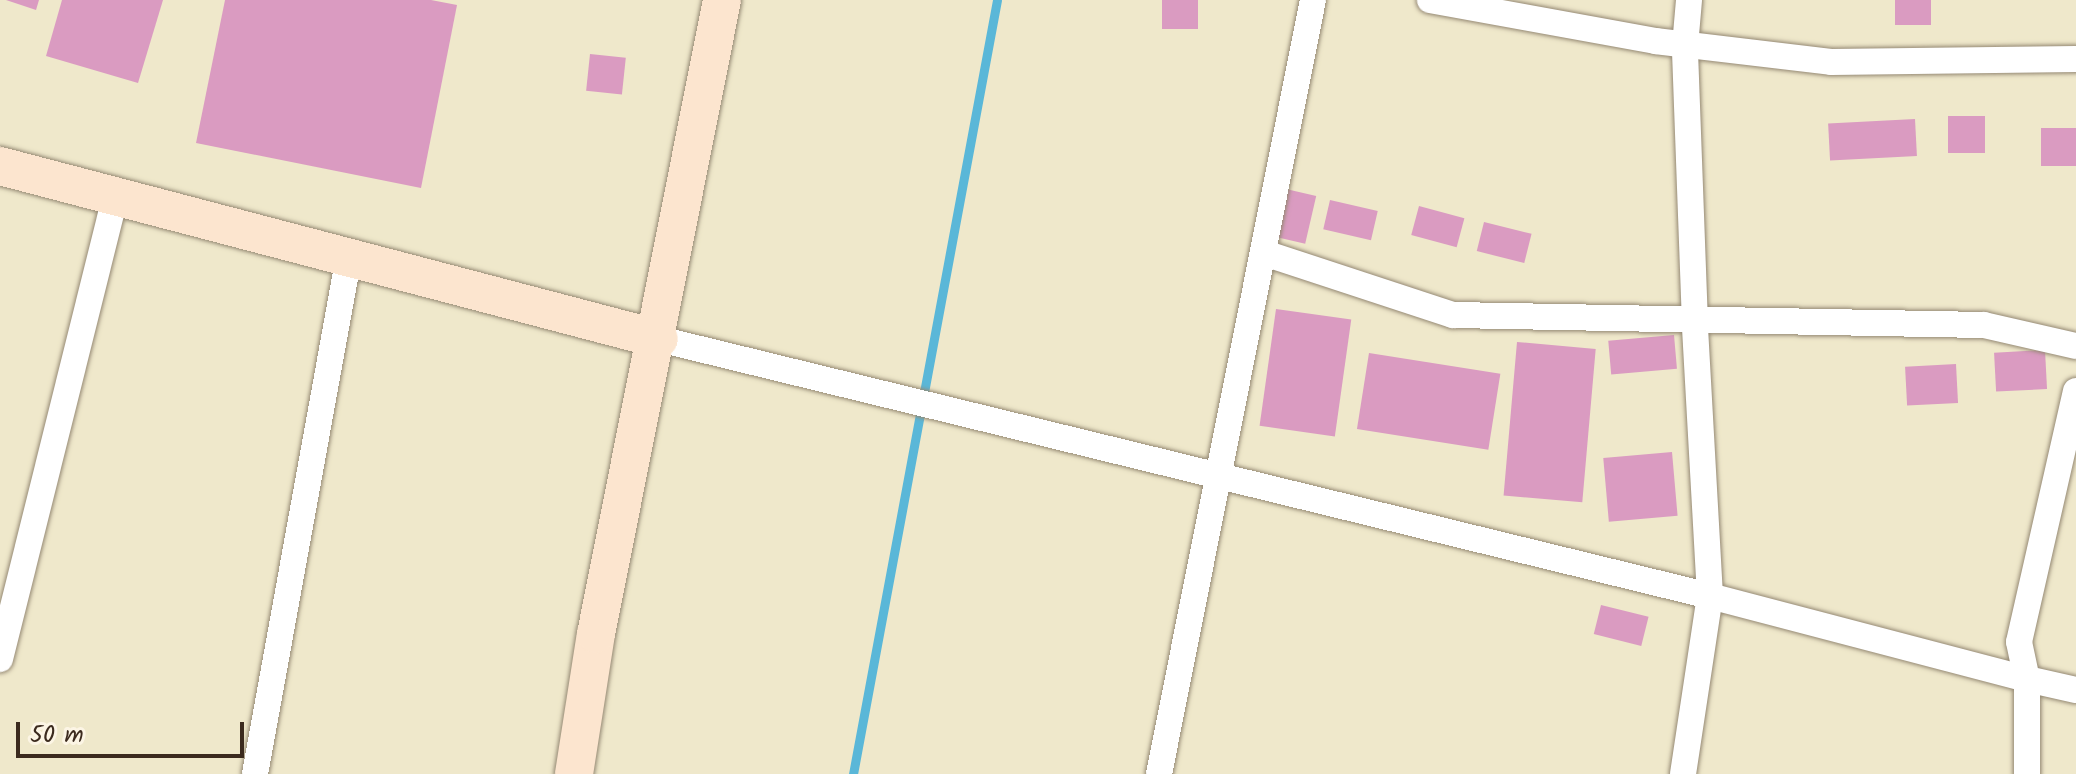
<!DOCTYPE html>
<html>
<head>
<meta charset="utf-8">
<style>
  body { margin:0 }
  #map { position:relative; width:2076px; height:774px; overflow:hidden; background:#efe8cb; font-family:Kalam,sans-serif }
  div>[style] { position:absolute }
  .stream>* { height:9px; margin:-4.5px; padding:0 4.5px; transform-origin:4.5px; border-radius:4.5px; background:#5ab7d8 }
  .building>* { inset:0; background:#da9bc1; transform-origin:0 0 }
  .roads { filter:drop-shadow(0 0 2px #958974) drop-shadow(0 0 2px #958974) }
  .street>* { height:26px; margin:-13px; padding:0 13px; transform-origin:13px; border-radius:13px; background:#fff }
  .secondary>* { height:38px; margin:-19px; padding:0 19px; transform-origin:19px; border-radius:19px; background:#fce5cf }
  span { translate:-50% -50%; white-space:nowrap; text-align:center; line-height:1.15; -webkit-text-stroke:6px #fcf5e5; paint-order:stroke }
  .scale { position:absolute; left:16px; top:722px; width:228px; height:36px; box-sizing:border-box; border:4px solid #3b2a1e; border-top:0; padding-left:10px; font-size:24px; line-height:28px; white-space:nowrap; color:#3b2a1e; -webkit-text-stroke:6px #fcf5e5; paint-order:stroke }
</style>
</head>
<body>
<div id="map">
  <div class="stream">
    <div style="left:853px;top:774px;width:787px;rotate:-79.46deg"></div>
  </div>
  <div class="building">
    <div style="clip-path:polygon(6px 0,39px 0,36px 10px)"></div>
    <div style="clip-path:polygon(62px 0,163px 0,138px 83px,46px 56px)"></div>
    <div style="clip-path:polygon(225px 0,431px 0,457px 5px,421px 188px,196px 143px)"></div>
    <div style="left:1162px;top:0;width:36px;height:29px"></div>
    <div style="left:1895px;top:0;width:36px;height:25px"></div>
    <div style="left:590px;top:54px;width:36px;height:37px;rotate:6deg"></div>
    <div style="left:1948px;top:116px;width:37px;height:37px"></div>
    <div style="left:1915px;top:119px;width:37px;height:87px;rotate:87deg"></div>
    <div style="left:2076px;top:128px;width:38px;height:35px;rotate:90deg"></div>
    <div style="left:1286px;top:189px;width:31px;height:49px;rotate:13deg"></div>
    <div style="left:1330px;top:200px;width:49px;height:30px;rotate:13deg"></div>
    <div style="left:1419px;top:206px;width:47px;height:30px;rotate:15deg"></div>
    <div style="left:1484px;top:222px;width:49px;height:30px;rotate:14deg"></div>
    <div style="left:1276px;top:309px;width:76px;height:118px;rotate:8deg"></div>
    <div style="left:1674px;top:335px;width:34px;height:66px;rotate:85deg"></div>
    <div style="left:1517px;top:342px;width:79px;height:154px;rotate:5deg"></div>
    <div style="left:2045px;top:350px;width:39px;height:51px;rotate:87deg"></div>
    <div style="left:1369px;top:353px;width:133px;height:77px;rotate:9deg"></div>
    <div style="left:1956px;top:364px;width:39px;height:51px;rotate:87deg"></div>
    <div style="left:1672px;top:452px;width:64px;height:69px;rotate:85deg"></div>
    <div style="left:1601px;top:605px;width:49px;height:30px;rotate:14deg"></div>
  </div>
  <div class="roads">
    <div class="street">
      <div style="left:1430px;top:0;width:229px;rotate:10.3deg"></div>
      <div style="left:1655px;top:41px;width:177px;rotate:6.8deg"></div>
      <div style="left:1831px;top:62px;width:245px;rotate:-0.7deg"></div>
      <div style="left:1264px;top:253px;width:199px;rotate:18.2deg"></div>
      <div style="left:1453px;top:315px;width:531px;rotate:1.08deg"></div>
      <div style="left:1984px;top:325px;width:94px;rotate:12.9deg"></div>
      <div style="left:659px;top:339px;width:1082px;rotate:13.74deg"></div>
      <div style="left:1710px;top:596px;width:328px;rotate:14.7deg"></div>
      <div style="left:2027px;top:679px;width:95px;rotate:90deg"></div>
      <div style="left:2076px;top:391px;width:257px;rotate:102.8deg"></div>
      <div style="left:2019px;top:642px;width:38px;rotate:78deg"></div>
      <div style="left:2027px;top:679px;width:50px;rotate:12.7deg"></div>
      <div style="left:0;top:659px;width:475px;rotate:-76deg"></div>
      <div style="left:255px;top:774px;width:521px;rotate:-79.72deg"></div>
      <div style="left:1159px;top:774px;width:789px;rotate:-78.75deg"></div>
      <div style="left:1683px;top:774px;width:180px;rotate:-81.4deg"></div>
      <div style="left:1710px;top:596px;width:272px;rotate:-93.2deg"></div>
      <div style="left:1695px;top:324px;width:278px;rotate:-92.1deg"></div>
      <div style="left:1685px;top:46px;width:46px;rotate:-85deg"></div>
    </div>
    <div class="secondary">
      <div style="left:0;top:166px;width:681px;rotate:14.71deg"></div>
      <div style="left:574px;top:774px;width:142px;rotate:-81.1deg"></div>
      <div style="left:596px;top:634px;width:646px;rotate:-78.76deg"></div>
    </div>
  </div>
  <div class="scale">50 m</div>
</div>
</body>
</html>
